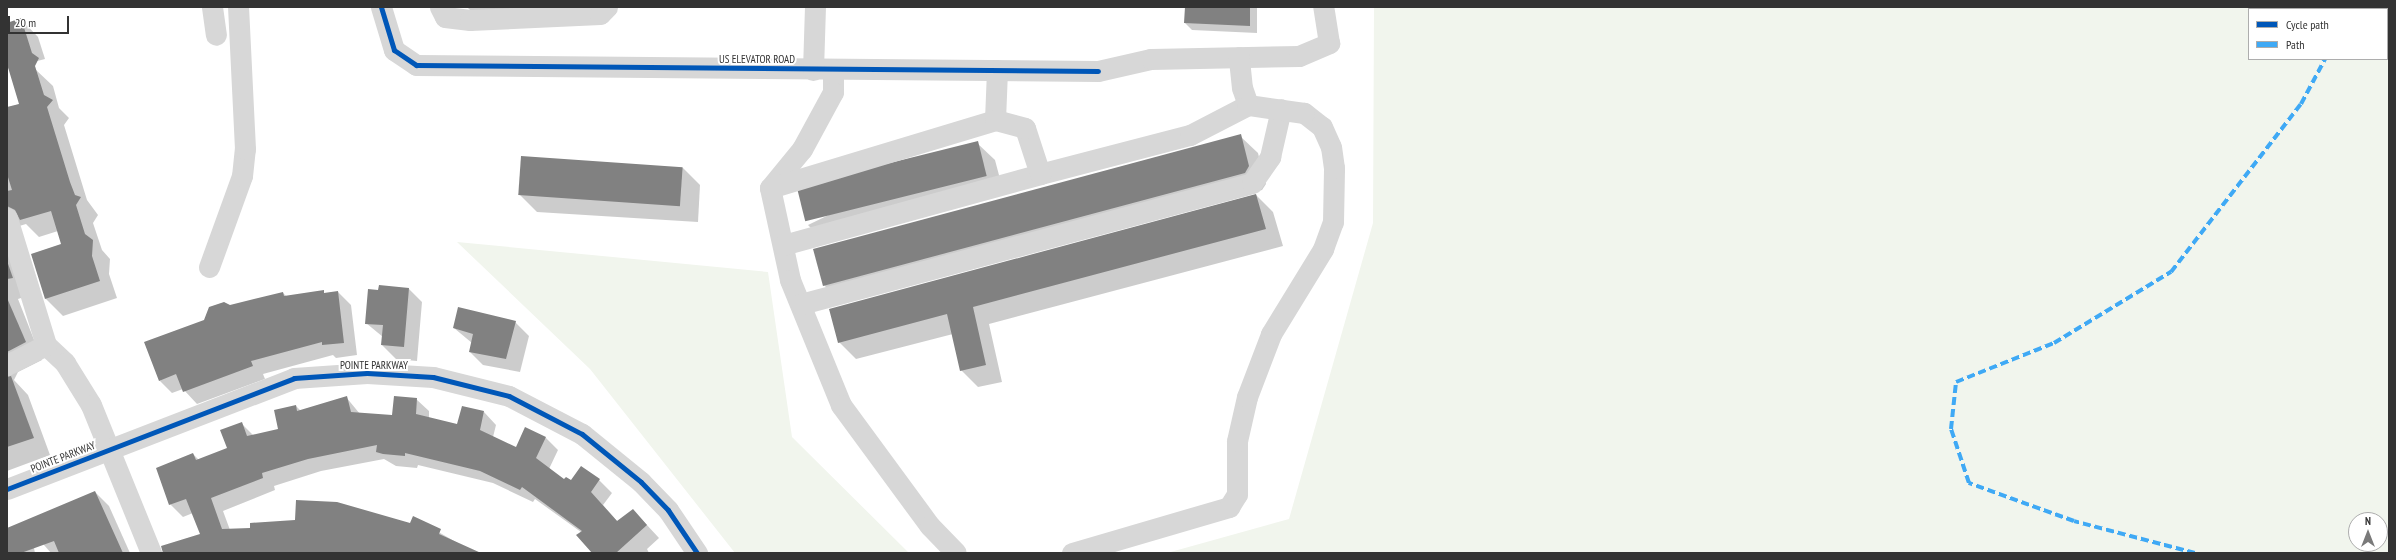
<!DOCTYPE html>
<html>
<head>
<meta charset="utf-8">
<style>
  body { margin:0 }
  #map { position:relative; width:2396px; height:560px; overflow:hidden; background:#fff; font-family:"PT Sans Narrow",sans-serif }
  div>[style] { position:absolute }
  .green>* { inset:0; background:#f1f5ed }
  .shadow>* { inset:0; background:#0003 }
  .building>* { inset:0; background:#818181; transform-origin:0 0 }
  .minor>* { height:21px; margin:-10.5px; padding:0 10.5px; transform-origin:10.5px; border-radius:10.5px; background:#d7d7d7 }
  .quiet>* { height:4px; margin-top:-2px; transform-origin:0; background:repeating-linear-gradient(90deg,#3fa9f5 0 8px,transparent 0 12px) }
  .cycleway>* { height:5px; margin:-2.5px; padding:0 2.5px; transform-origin:2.5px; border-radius:2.5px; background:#0057b8 }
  span { translate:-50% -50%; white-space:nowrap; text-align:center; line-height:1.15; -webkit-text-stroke:4px #fff; paint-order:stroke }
  .street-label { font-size:11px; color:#333 }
  .frame { position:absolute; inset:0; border:8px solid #333; pointer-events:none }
  .legend { position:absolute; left:2248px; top:8px; width:140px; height:52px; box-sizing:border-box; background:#fff; border:1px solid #adadad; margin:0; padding:5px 7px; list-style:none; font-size:12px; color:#333 }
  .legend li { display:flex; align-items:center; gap:8px; height:20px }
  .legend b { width:20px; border:1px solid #adadad }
  .north { position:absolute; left:2348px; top:512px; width:40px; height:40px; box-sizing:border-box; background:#fff; border:1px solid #adadad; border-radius:50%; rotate:0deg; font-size:11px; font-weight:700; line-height:16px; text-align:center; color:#333 }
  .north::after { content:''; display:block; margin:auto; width:14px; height:18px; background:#7a7a7a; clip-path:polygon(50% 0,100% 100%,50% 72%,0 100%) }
  .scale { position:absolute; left:8px; top:16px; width:61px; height:18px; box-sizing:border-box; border:2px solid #333; border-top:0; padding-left:5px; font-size:12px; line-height:14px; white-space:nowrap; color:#333; -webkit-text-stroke:3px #fff; paint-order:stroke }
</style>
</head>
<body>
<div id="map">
  <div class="green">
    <div style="clip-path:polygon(evenodd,1374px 7px,2389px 7px,2389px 553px,1167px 553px,1289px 519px,1373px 223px,1374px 7px,2249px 9px,2387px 9px,2387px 59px,2249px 59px,2249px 9px,1374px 7px,2356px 520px,2380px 520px,2380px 544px,2356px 544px,2356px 520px)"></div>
    <div style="clip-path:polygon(457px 242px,768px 272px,792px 437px,909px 553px,735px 553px,590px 369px)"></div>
  </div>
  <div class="shadow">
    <div style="clip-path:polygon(467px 7px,616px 7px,616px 14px,475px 15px)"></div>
    <div style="clip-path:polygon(1186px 7px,1257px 7px,1257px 33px,1192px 30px,1185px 23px)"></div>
    <div style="clip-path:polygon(21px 19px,38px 37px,45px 59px,7px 69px,7px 24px)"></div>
    <div style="clip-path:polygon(35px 69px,53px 86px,59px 108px,69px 118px,64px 125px,87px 200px,98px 215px,93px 223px,102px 250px,110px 259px,109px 274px,117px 298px,63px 316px,46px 299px,62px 245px,58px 231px,39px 237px,26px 224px,16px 227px,30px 295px,18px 299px,42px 360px,18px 372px,14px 380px,28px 395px,50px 455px,7px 471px,7px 108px,20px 104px)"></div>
    <div style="clip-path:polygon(1240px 136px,1258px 153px,1266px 184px,1262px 190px,841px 303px,824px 285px)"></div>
    <div style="clip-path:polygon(977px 143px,995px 160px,1004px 194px,825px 243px,808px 225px)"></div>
    <div style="clip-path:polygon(683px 168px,700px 185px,698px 222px,537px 212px,519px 194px)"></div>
    <div style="clip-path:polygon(1256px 195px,1273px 212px,1283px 246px,989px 324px,1002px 382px,978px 387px,961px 370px,953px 334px,856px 359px,839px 342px)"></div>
    <div style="clip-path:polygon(409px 289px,422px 302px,417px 361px,396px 359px,382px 345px,383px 337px,366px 323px)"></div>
    <div style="clip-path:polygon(338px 292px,351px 305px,357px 355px,336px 358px,333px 355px,263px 374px,265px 379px,197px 404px,183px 389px,172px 393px,160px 381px,205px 321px,230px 306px,283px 293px,287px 297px)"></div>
    <div style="clip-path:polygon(515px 322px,529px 336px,520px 372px,483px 365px,470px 352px,472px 343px,454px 328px)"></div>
    <div style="clip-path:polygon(346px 397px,360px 414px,393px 416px,416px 399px,429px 411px,429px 418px,458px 426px,484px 412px,496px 425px,493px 437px,516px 448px,546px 438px,558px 450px,549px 469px,564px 481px,599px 480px,612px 493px,603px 505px,618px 522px,633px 510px,659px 538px,647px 549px,649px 553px,594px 553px,581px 532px,535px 499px,533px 502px,493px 483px,418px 465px,417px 468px,396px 466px,384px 459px,321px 471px,274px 486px,275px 490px,223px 511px,230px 530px,411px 525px,414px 518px,475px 553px,186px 553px,201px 535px,193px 513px,183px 517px,170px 504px,193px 454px,199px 460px,228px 449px,241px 423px,254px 436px,279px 430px,296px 406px,301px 411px)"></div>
    <div style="clip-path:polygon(95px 492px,109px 506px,130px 553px,51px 553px,44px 545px,33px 519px)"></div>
    <div style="clip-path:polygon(7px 529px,32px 538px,35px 553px,7px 553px)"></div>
  </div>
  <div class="building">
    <div style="clip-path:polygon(1185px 7px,1250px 7px,1250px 26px,1184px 23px)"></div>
    <div style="clip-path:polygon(21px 18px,32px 53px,39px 58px,35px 66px,44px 95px,53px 100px,47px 107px,70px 182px,75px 195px,81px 197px,76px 205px,85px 234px,93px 240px,92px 256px,100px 281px,45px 299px,31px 254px,61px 244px,51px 211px,20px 220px,15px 210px,7px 206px,7px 191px,12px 190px,7px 174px,7px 107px,19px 104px,7px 64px,7px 23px)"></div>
    <div style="clip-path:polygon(1241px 134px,1249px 166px,1245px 173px,823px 286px,813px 249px)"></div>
    <div style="left:978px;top:141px;width:36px;height:187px;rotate:76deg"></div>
    <div style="left:521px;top:156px;width:162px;height:39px;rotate:4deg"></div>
    <div style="clip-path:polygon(1256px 194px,1266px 229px,973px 307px,986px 365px,960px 371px,947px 314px,838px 343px,829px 309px)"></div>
    <div style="clip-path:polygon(7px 261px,13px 278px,7px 279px)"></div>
    <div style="clip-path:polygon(379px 285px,409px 288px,404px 347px,381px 345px,383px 325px,365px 324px,368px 289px,378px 290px)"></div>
    <div style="clip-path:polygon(324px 290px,324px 293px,338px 291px,344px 343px,322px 345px,322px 342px,251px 361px,253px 366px,183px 392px,176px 374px,159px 381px,144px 342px,204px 320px,209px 307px,224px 302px,230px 305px,283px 292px,284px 296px)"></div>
    <div style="clip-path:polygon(7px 298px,26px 342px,7px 352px)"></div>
    <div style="clip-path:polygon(458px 307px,516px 321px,506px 359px,469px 352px,473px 334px,453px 328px)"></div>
    <div style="clip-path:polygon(11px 376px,34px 438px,7px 447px,7px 377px)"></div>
    <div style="clip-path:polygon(347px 396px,351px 412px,392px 415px,394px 396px,417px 398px,416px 414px,457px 424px,462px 406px,484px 411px,480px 430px,516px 447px,525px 427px,546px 437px,536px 458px,564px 479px,566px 477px,571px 480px,581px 466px,600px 479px,591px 492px,617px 521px,633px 509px,647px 525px,616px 553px,592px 553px,576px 535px,582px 531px,522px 487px,520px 490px,480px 471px,405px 453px,405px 456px,383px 454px,376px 452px,377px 445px,308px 459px,262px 473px,263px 478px,211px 498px,222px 529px,250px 528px,250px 523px,295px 520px,296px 500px,337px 502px,410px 523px,413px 516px,441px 529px,439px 534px,481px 553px,163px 553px,161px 546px,200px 534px,186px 499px,169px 505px,156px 468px,193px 453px,196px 460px,227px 448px,220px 430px,242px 422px,247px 436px,278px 429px,274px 410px,296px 405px,297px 411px)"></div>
    <div style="clip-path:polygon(95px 491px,123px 553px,59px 553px,54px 541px,21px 553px,7px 553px,7px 528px)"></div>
  </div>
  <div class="minor">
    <div style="left:212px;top:7px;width:28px;rotate:82deg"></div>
    <div style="left:381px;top:7px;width:45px;rotate:73.2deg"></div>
    <div style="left:394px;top:50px;width:27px;rotate:34deg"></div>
    <div style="left:416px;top:65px;width:682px;rotate:0.5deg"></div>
    <div style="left:1098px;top:71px;width:54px;rotate:-12.8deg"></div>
    <div style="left:1151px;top:59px;width:148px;rotate:-1.2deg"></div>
    <div style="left:1299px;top:56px;width:33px;rotate:-23deg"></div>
    <div style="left:1329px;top:43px;width:36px;rotate:-99deg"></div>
    <div style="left:440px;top:7px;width:11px;rotate:63deg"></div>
    <div style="left:445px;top:17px;width:25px;rotate:7deg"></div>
    <div style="left:470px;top:20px;width:130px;rotate:-2.6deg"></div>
    <div style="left:600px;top:14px;width:10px;rotate:-45deg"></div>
    <div style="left:813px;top:70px;width:63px;rotate:-88.2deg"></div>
    <div style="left:833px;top:70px;width:22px;rotate:90deg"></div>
    <div style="left:833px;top:92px;width:65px;rotate:118.5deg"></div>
    <div style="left:802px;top:149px;width:50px;rotate:129.4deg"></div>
    <div style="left:770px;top:188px;width:94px;rotate:77.7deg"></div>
    <div style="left:790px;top:280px;width:135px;rotate:67.8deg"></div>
    <div style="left:841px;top:405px;width:150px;rotate:53.7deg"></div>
    <div style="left:930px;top:526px;width:37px;rotate:46deg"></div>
    <div style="left:1040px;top:174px;width:155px;rotate:-14.6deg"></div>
    <div style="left:1190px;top:135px;width:65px;rotate:-27.3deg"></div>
    <div style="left:770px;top:188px;width:235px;rotate:-16.8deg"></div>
    <div style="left:995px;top:120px;width:50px;rotate:-87.7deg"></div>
    <div style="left:7px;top:218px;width:133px;rotate:72.9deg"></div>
    <div style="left:46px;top:345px;width:26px;rotate:43deg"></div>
    <div style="left:65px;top:363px;width:49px;rotate:58.2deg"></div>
    <div style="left:91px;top:405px;width:160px;rotate:67.9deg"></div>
    <div style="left:783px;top:245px;width:267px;rotate:-15.4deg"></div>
    <div style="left:1040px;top:174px;width:48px;rotate:-108.1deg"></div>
    <div style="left:1025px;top:128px;width:31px;rotate:-165deg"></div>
    <div style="left:209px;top:267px;width:97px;rotate:-70.1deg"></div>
    <div style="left:242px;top:176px;width:27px;rotate:-84deg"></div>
    <div style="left:245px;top:149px;width:142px;rotate:-92.8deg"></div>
    <div style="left:801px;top:304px;width:467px;rotate:-15deg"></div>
    <div style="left:1252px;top:183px;width:32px;rotate:-55deg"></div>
    <div style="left:1270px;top:157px;width:49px;rotate:-77.1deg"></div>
    <div style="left:7px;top:365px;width:44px;rotate:-27.1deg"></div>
    <div style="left:7px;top:489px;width:308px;rotate:-21.1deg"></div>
    <div style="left:294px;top:378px;width:73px;rotate:-3.9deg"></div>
    <div style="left:367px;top:373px;width:66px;rotate:3.5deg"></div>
    <div style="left:433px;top:377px;width:78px;rotate:14deg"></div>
    <div style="left:509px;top:396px;width:82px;rotate:27.5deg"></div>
    <div style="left:582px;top:434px;width:76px;rotate:39.1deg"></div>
    <div style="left:641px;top:482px;width:39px;rotate:46deg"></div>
    <div style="left:668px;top:510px;width:52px;rotate:56deg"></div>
    <div style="left:1072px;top:553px;width:164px;rotate:-16.3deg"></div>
    <div style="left:1229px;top:507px;width:15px;rotate:-58deg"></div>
    <div style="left:1237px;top:494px;width:53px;rotate:-90deg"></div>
    <div style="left:1237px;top:441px;width:45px;rotate:-77.2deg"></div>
    <div style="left:1247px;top:397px;width:67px;rotate:-69.1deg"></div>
    <div style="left:1271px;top:334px;width:100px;rotate:-58.5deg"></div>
    <div style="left:1323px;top:249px;width:29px;rotate:-70deg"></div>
    <div style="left:1333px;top:222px;width:54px;rotate:-88.9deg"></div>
    <div style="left:1334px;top:168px;width:21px;rotate:-98deg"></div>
    <div style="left:1331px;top:147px;width:22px;rotate:-114deg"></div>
    <div style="left:1322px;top:127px;width:23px;rotate:-142deg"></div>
    <div style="left:1304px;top:113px;width:57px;rotate:-171.9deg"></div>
    <div style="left:1248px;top:105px;width:18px;rotate:-109deg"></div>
    <div style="left:1242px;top:88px;width:31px;rotate:-96deg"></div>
  </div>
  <div class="quiet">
    <div style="left:2351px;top:9px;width:2px;rotate:-63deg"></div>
    <div style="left:2195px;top:553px;width:125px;rotate:-165.2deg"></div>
    <div style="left:2074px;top:521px;width:112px;rotate:-160.1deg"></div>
    <div style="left:1969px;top:483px;width:57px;rotate:-108.4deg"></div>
    <div style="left:1951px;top:429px;width:47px;rotate:-83.9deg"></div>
    <div style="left:1956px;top:382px;width:105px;rotate:-21.7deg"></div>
    <div style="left:2054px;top:343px;width:137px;rotate:-31.3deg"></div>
    <div style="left:2171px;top:272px;width:212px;rotate:-52.3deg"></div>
    <div style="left:2301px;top:104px;width:51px;rotate:-61.9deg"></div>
  </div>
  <div class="cycleway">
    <div style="left:381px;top:7px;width:45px;rotate:73.2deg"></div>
    <div style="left:394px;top:50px;width:27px;rotate:34deg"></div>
    <div style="left:416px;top:65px;width:682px;rotate:0.5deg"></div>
    <div style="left:7px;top:489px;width:308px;rotate:-21.1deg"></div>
    <div style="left:294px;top:378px;width:73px;rotate:-3.9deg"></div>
    <div style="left:367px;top:373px;width:66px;rotate:3.5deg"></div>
    <div style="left:433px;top:377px;width:78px;rotate:14deg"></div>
    <div style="left:509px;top:396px;width:82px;rotate:27.5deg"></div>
    <div style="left:582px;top:434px;width:76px;rotate:39.1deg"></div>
    <div style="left:641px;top:482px;width:39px;rotate:46deg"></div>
    <div style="left:668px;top:510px;width:52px;rotate:56deg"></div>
  </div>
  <div class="street-label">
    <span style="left:757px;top:59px">US ELEVATOR ROAD</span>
    <span style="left:374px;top:365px">POINTE PARKWAY</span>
    <span style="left:63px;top:457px;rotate:-21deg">POINTE PARKWAY</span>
  </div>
  <div class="frame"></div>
  <ul class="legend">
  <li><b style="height:5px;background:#0057b8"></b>Cycle path</li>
  <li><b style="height:5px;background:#3fa9f5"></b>Path</li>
  </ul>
  <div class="north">N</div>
  <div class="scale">20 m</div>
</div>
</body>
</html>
